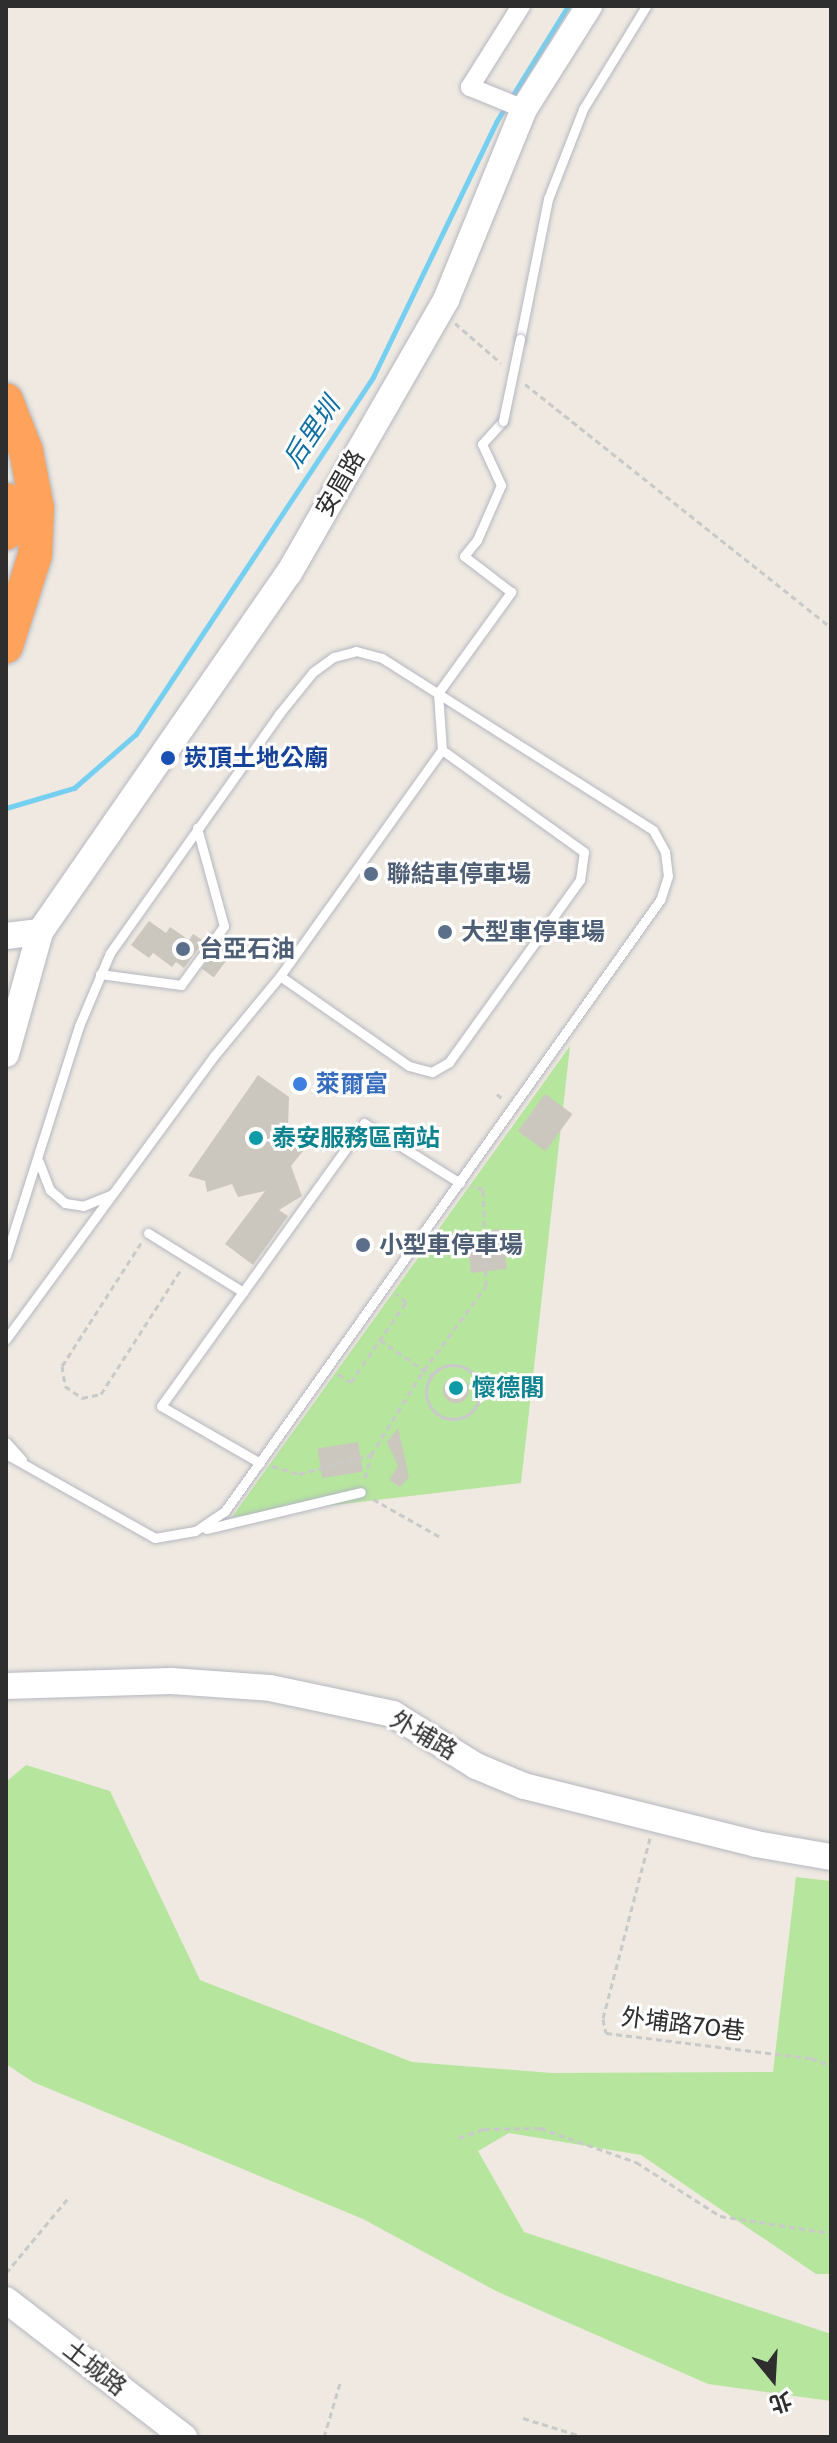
<!DOCTYPE html>
<html>
<head>
<meta charset="utf-8">
<style>
  body { margin:0 }
  #map { position:relative; width:837px; height:2443px; overflow:hidden; background:#efe9e1; font-family:Cabin,"Noto Sans TC",sans-serif }
  div>[style] { position:absolute }
  .green>* { inset:0; background:#b6e59e }
  .stream>* { height:5px; margin:-2.5px; padding:0 2.5px; transform-origin:2.5px; border-radius:2.5px; background:#75cff0 }
  .building>* { inset:0; background:#cbc7bf; transform-origin:0 0 }
  .round { border-radius:50% }
  .path>* { height:3px; margin-top:-1.5px; transform-origin:0; background:repeating-linear-gradient(90deg,#c9c9c9 0 6px,transparent 0 10px) }
  .path>.ring { margin:-1.5px; padding:0; box-sizing:content-box; background:none; border:3px solid #c9c9c9; border-radius:50% }
  .roads { filter:drop-shadow(0 0 2px #b4b7c1) drop-shadow(0 0 2px #b4b7c1) }
  .lane>* { height:9px; margin:-4.5px; padding:0 4.5px; transform-origin:4.5px; border-radius:4.5px; background:#fff }
  .street>* { height:18px; margin:-9px; padding:0 9px; transform-origin:9px; border-radius:9px; background:#fff }
  .secondary>* { height:26px; margin:-13px; padding:0 13px; transform-origin:13px; border-radius:13px; background:#fff }
  .highway>* { height:34px; margin:-17px; padding:0 17px; transform-origin:17px; border-radius:17px; background:#ffa35c }
  .bridges { filter:drop-shadow(0 0 2px #b4b7c1) drop-shadow(0 0 2px #b4b7c1) }
  .lane-bridge>* { height:9px; margin:-4.5px; padding:0 4.5px; transform-origin:4.5px; border-radius:4.5px; background:#fff }
  .dots>* { width:22px; height:22px; translate:-50% -50%; box-sizing:border-box; border:4px solid #fff; border-radius:50% }
  span { translate:-50% -50%; white-space:nowrap; text-align:center; line-height:1.15; -webkit-text-stroke:6px #fff; paint-order:stroke }
  .street-label { font-size:24px; color:#2e2e2e }
  .transit-label { font-size:24px; color:#164399; font-weight:700 }
  .left { translate:0 -50%; text-align:left }
  .service-label { font-size:24px; color:#4e5e75; font-weight:700 }
  .shop-label { font-size:24px; color:#366cbe; font-weight:700 }
  .culture-label { font-size:24px; color:#0d838f; font-weight:700 }
  .water-label { font-size:26px; color:#0d6fa3; font-style:italic }
  .frame { position:absolute; inset:0; border:8px solid #2e2e2e; pointer-events:none }
  .north { position:absolute; left:733px; top:2339px; width:80px; height:80px; -webkit-text-stroke:6px #fff; paint-order:stroke; rotate:162deg; font-size:22px; font-weight:700; line-height:32px; text-align:center; color:#2e2e2e }
  .north::after { content:''; display:block; margin:auto; width:28px; height:36px; background:#2e2e2e; clip-path:polygon(50% 0,100% 100%,50% 72%,0 100%) }
</style>
</head>
<body>
<div id="map">
  <div class="green">
    <div style="clip-path:polygon(570px 1046px,521px 1483px,232px 1517px)"></div>
    <div style="clip-path:polygon(26px 1765px,110px 1791px,200px 1980px,412px 2062px,552px 2073px,773px 2072px,796px 1877px,831px 1881px,831px 2274px,816px 2274px,641px 2155px,509px 2133px,478px 2151px,524px 2232px,831px 2334px,831px 2401px,708px 2384px,496px 2291px,363px 2219px,33px 2082px,6px 2064px,6px 1782px)"></div>
  </div>
  <div class="stream">
    <div style="left:6px;top:808px;width:71px;rotate:-16.4deg"></div>
    <div style="left:74px;top:788px;width:82px;rotate:-41.1deg"></div>
    <div style="left:136px;top:734px;width:429px;rotate:-56.4deg"></div>
    <div style="left:373px;top:377px;width:283px;rotate:-64.2deg"></div>
    <div style="left:496px;top:122px;width:137px;rotate:-58.2deg"></div>
  </div>
  <div class="building">
    <div style="clip-path:polygon(149px 921px,166px 933px,170px 927px,189px 940px,193px 934px,204px 941px,184px 968px,176px 962px,172px 967px,153px 953px,149px 958px,131px 945px)"></div>
    <div style="left:221px;top:943px;width:15px;height:32px;rotate:37deg"></div>
    <div style="clip-path:polygon(258px 1075px,289px 1097px,288px 1130px,308px 1145px,291px 1166px,302px 1196px,279px 1210px,288px 1216px,253px 1265px,225px 1244px,265px 1191px,238px 1197px,232px 1184px,207px 1192px,205px 1181px,188px 1176px)"></div>
    <div style="left:545px;top:1094px;width:34px;height:46px;rotate:36deg"></div>
    <div style="left:502px;top:1229px;width:40px;height:36px;rotate:83deg"></div>
    <div class="round" style="left:443px;top:1377px;width:26px;height:26px"></div>
    <div style="clip-path:polygon(398px 1428px,409px 1477px,400px 1487px,389px 1480px,398px 1466px,387px 1442px)"></div>
    <div style="left:358px;top:1442px;width:30px;height:41px;rotate:81deg"></div>
  </div>
  <div class="path">
    <div style="left:455px;top:323px;width:61px;rotate:41deg"></div>
    <div style="left:525px;top:384px;width:391px;rotate:38.5deg"></div>
    <div style="left:497px;top:1094px;width:9px;rotate:41deg"></div>
    <div style="left:141px;top:1243px;width:146px;rotate:122.7deg"></div>
    <div style="left:62px;top:1366px;width:20px;rotate:81deg"></div>
    <div style="left:65px;top:1386px;width:21px;rotate:35deg"></div>
    <div style="left:82px;top:1398px;width:19px;rotate:-12deg"></div>
    <div style="left:101px;top:1394px;width:150px;rotate:-57.3deg"></div>
    <div style="left:380px;top:1340px;width:62px;rotate:34.5deg"></div>
    <div class="ring" style="left:426px;top:1365px;width:51px;height:51px"></div>
    <div style="left:338px;top:1374px;width:15px;rotate:32deg"></div>
    <div style="left:351px;top:1382px;width:97px;rotate:-55.5deg"></div>
    <div style="left:406px;top:1302px;width:13px;rotate:-141deg"></div>
    <div style="left:272px;top:1466px;width:28px;rotate:17deg"></div>
    <div style="left:299px;top:1474px;width:74px;rotate:-14.8deg"></div>
    <div style="left:371px;top:1455px;width:100px;rotate:-58.1deg"></div>
    <div style="left:424px;top:1370px;width:104px;rotate:-53.6deg"></div>
    <div style="left:486px;top:1286px;width:97px;rotate:-91.8deg"></div>
    <div style="left:483px;top:1189px;width:12px;rotate:-166deg"></div>
    <div style="left:365px;top:1478px;width:24px;rotate:-75deg"></div>
    <div style="left:373px;top:1499px;width:79px;rotate:29.5deg"></div>
    <div style="left:650px;top:1838px;width:187px;rotate:104.6deg"></div>
    <div style="left:603px;top:2019px;width:14px;rotate:78deg"></div>
    <div style="left:606px;top:2033px;width:207px;rotate:7deg"></div>
    <div style="left:811px;top:2058px;width:22px;rotate:22deg"></div>
    <div style="left:459px;top:2138px;width:27px;rotate:-20deg"></div>
    <div style="left:484px;top:2129px;width:56px;rotate:-1deg"></div>
    <div style="left:540px;top:2128px;width:102px;rotate:19.5deg"></div>
    <div style="left:636px;top:2162px;width:100px;rotate:32.7deg"></div>
    <div style="left:720px;top:2216px;width:112px;rotate:8.7deg"></div>
    <div style="left:6px;top:2273px;width:100px;rotate:-50.3deg"></div>
    <div style="left:523px;top:2418px;width:64px;rotate:17.3deg"></div>
    <div style="left:324px;top:2437px;width:56px;rotate:-73.5deg"></div>
  </div>
  <div class="roads">
    <div class="lane">
      <div style="left:520px;top:339px;width:143px;rotate:-78.7deg"></div>
      <div style="left:548px;top:199px;width:97px;rotate:-68.7deg"></div>
      <div style="left:583px;top:109px;width:121px;rotate:-58.5deg"></div>
      <div style="left:100px;top:974px;width:82px;rotate:7.7deg"></div>
      <div style="left:181px;top:985px;width:73px;rotate:-53.9deg"></div>
      <div style="left:224px;top:926px;width:102px;rotate:-105.4deg"></div>
      <div style="left:280px;top:976px;width:157px;rotate:34.9deg"></div>
      <div style="left:409px;top:1066px;width:24px;rotate:15deg"></div>
      <div style="left:432px;top:1072px;width:20px;rotate:-30deg"></div>
      <div style="left:449px;top:1062px;width:224px;rotate:-54.3deg"></div>
      <div style="left:580px;top:880px;width:28px;rotate:-82deg"></div>
      <div style="left:584px;top:852px;width:175px;rotate:-144.3deg"></div>
      <div style="left:39px;top:1162px;width:30px;rotate:69deg"></div>
      <div style="left:50px;top:1190px;width:20px;rotate:41deg"></div>
      <div style="left:65px;top:1203px;width:18px;rotate:9deg"></div>
      <div style="left:83px;top:1206px;width:31px;rotate:-22deg"></div>
      <div style="left:148px;top:1233px;width:112px;rotate:31.8deg"></div>
      <div style="left:6px;top:1256px;width:241px;rotate:-72.4deg"></div>
      <div style="left:79px;top:1026px;width:79px;rotate:-67deg"></div>
      <div style="left:110px;top:953px;width:293px;rotate:-54.7deg"></div>
      <div style="left:279px;top:714px;width:54px;rotate:-51deg"></div>
      <div style="left:313px;top:672px;width:26px;rotate:-36deg"></div>
      <div style="left:334px;top:657px;width:23px;rotate:-15deg"></div>
      <div style="left:356px;top:651px;width:27px;rotate:15deg"></div>
      <div style="left:382px;top:658px;width:321px;rotate:32.4deg"></div>
      <div style="left:653px;top:830px;width:25px;rotate:61deg"></div>
      <div style="left:665px;top:852px;width:24px;rotate:83deg"></div>
      <div style="left:668px;top:876px;width:25px;rotate:108deg"></div>
      <div style="left:660px;top:900px;width:750px;rotate:125.45deg"></div>
      <div style="left:225px;top:1511px;width:36px;rotate:146deg"></div>
      <div style="left:195px;top:1531px;width:41px;rotate:170.1deg"></div>
      <div style="left:155px;top:1538px;width:171px;rotate:-150.6deg"></div>
      <div style="left:6px;top:1339px;width:351px;rotate:-53.7deg"></div>
      <div style="left:214px;top:1056px;width:104px;rotate:-50.5deg"></div>
      <div style="left:280px;top:976px;width:278px;rotate:-54.4deg"></div>
      <div style="left:442px;top:750px;width:57px;rotate:-94deg"></div>
      <div style="left:438px;top:693px;width:125px;rotate:-54.1deg"></div>
      <div style="left:511px;top:592px;width:59px;rotate:-142.5deg"></div>
      <div style="left:464px;top:556px;width:21px;rotate:-51deg"></div>
      <div style="left:477px;top:540px;width:60px;rotate:-66.4deg"></div>
      <div style="left:501px;top:485px;width:45px;rotate:-114.9deg"></div>
      <div style="left:482px;top:444px;width:31px;rotate:-48deg"></div>
      <div style="left:6px;top:1442px;width:24px;rotate:48deg"></div>
      <div style="left:260px;top:1463px;width:114px;rotate:-150.1deg"></div>
      <div style="left:161px;top:1406px;width:348px;rotate:-54.3deg"></div>
      <div style="left:364px;top:1123px;width:113px;rotate:32deg"></div>
      <div style="left:206px;top:1529px;width:159px;rotate:-13.4deg"></div>
    </div>
    <div class="street">
      <div style="left:521px;top:6px;width:96px;rotate:122.2deg"></div>
      <div style="left:470px;top:87px;width:58px;rotate:22.2deg"></div>
    </div>
    <div class="secondary">
      <div style="left:6px;top:936px;width:34px;rotate:-7deg"></div>
      <div style="left:6px;top:1054px;width:127px;rotate:-74.4deg"></div>
      <div style="left:40px;top:932px;width:437px;rotate:-55.3deg"></div>
      <div style="left:289px;top:573px;width:315px;rotate:-60.1deg"></div>
      <div style="left:446px;top:300px;width:206px;rotate:-67.8deg"></div>
      <div style="left:524px;top:109px;width:122px;rotate:-57.7deg"></div>
      <div style="left:6px;top:1686px;width:165px;rotate:-1.7deg"></div>
      <div style="left:171px;top:1681px;width:99px;rotate:4deg"></div>
      <div style="left:270px;top:1688px;width:126px;rotate:11.9deg"></div>
      <div style="left:393px;top:1714px;width:98px;rotate:32.1deg"></div>
      <div style="left:476px;top:1766px;width:52px;rotate:22.6deg"></div>
      <div style="left:524px;top:1786px;width:239px;rotate:14deg"></div>
      <div style="left:756px;top:1844px;width:76px;rotate:9.8deg"></div>
      <div style="left:6px;top:2300px;width:225px;rotate:37.6deg"></div>
    </div>
    <div class="highway">
      <div style="left:6px;top:400px;width:55px;rotate:68.6deg"></div>
      <div style="left:26px;top:451px;width:58px;rotate:79.1deg"></div>
      <div style="left:37px;top:508px;width:47px;rotate:92.4deg"></div>
      <div style="left:35px;top:555px;width:96px;rotate:107.7deg"></div>
      <div style="left:6px;top:500px;width:33px;rotate:90deg"></div>
    </div>
  </div>
  <div class="bridges">
    <div class="lane-bridge">
      <div style="left:503px;top:421px;width:84px;rotate:-78.3deg"></div>
    </div>
  </div>
  <div class="dots">
    <div style="left:168px;top:758px;background:#1a4fb4"></div>
    <div style="left:371px;top:874px;background:#5c6f8a"></div>
    <div style="left:445px;top:932px;background:#5c6f8a"></div>
    <div style="left:183px;top:949px;background:#5c6f8a"></div>
    <div style="left:300px;top:1084px;background:#3f7fe0"></div>
    <div style="left:256px;top:1138px;background:#0f9aa8"></div>
    <div style="left:363px;top:1245px;background:#5c6f8a"></div>
    <div style="left:456px;top:1388px;background:#0f9aa8"></div>
  </div>
  <div class="street-label">
    <span style="left:340px;top:483px;rotate:-60deg">安眉路</span>
    <span style="left:424px;top:1735px;rotate:30deg">外埔路</span>
    <span style="left:683px;top:2024px;rotate:7deg">外埔路70巷</span>
    <span style="left:95px;top:2368px;rotate:38deg">土城路</span>
  </div>
  <div class="transit-label">
    <span class="left" style="left:184px;top:758px">崁頂土地公廟</span>
  </div>
  <div class="service-label">
    <span class="left" style="left:387px;top:874px">聯結車停車場</span>
    <span class="left" style="left:461px;top:932px">大型車停車場</span>
    <span class="left" style="left:199px;top:949px">台亞石油</span>
    <span class="left" style="left:379px;top:1245px">小型車停車場</span>
  </div>
  <div class="shop-label">
    <span class="left" style="left:316px;top:1084px">萊爾富</span>
  </div>
  <div class="culture-label">
    <span class="left" style="left:272px;top:1138px">泰安服務區南站</span>
    <span class="left" style="left:472px;top:1388px">懷德閣</span>
  </div>
  <div class="water-label">
    <span style="left:312px;top:433px;rotate:-56deg">后里圳</span>
  </div>
  <div class="frame"></div>
  <div class="north">北</div>
</div>
</body>
</html>
